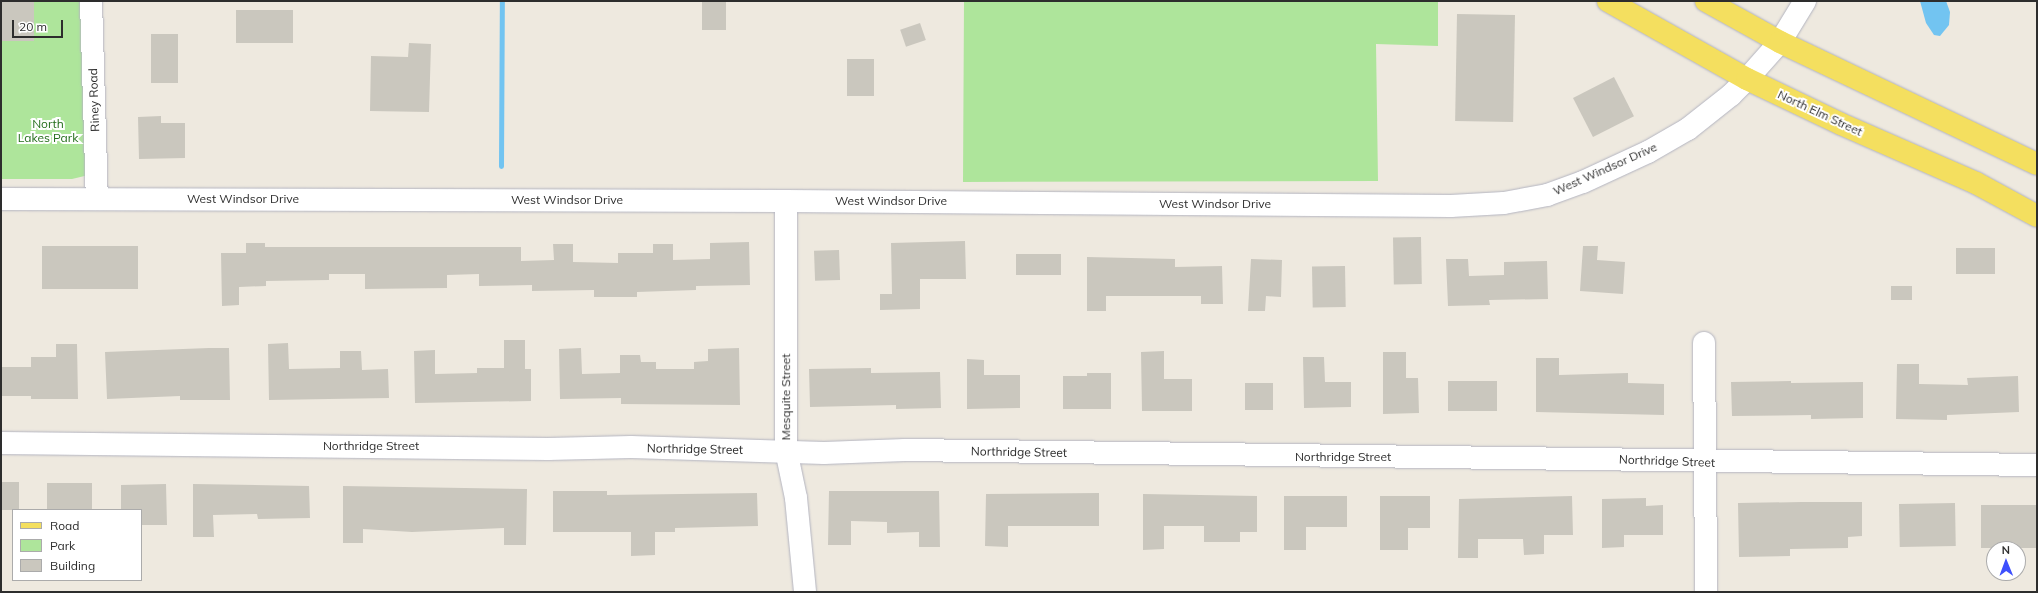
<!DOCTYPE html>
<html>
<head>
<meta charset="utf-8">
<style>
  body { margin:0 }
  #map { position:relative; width:2038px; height:593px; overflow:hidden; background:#eee9df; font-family:Mulish,sans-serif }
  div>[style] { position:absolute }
  .green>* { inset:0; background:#aee59b }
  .water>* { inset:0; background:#72c4f1 }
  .stream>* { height:5px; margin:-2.5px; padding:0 2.5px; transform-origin:2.5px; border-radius:2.5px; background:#72c4f1 }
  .building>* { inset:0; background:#cac7be; transform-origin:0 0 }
  .roads { filter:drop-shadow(0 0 1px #b3b4c0) drop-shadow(0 0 1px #b3b4c0) }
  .minor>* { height:22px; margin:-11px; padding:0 11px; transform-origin:11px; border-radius:11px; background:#fff }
  .major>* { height:22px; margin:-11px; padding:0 11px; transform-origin:11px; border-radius:11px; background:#f4df5f }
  span { translate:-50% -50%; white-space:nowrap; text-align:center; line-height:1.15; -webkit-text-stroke:4px #fff; paint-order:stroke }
  .street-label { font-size:12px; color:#2d2d2d }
  .park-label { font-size:12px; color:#236d1a }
  .frame { position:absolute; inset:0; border:2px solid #2d2d2d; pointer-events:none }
  .legend { position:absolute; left:12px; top:509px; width:130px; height:72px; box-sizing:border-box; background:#fff; border:1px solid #ababab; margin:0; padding:5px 7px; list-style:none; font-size:12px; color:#2d2d2d }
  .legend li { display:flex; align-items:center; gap:8px; height:20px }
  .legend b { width:20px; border:1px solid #ababab }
  .north { position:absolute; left:1986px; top:541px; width:40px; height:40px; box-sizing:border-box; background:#fff; border:1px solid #ababab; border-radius:50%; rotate:359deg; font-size:11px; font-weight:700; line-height:16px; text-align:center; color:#2d2d2d }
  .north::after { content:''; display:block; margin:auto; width:14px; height:18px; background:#3e50fd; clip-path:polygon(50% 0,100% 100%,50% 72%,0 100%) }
  .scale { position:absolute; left:12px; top:20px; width:51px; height:18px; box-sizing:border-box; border:2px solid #2d2d2d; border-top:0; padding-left:5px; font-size:12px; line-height:14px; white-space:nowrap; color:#2d2d2d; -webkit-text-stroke:3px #fff; paint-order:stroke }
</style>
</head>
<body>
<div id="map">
  <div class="green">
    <div style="clip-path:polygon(1px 1px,89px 1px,97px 173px,72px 179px,1px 179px)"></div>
    <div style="clip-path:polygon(964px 1px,1438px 1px,1438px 46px,1376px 44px,1378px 181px,963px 182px)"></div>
  </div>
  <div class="water">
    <div style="clip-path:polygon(1920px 1px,1946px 1px,1950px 12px,1949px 25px,1940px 36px,1934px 35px,1926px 23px)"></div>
  </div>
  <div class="stream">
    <div style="left:501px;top:166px;width:165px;rotate:-89.7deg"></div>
  </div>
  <div class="building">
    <div style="left:1px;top:1px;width:33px;height:40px"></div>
    <div style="left:702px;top:1px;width:24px;height:29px"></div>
    <div style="left:236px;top:10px;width:57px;height:33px"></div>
    <div style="left:1457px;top:14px;width:58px;height:107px;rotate:1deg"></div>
    <div style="left:920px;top:23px;width:18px;height:21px;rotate:71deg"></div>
    <div style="left:151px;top:34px;width:27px;height:49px"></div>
    <div style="clip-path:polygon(409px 43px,431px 44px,429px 112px,370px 111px,371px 56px,408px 57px)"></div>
    <div style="left:847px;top:59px;width:27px;height:37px"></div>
    <div style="left:1614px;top:77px;width:44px;height:46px;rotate:63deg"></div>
    <div style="clip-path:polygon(161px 116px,161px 123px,185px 123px,185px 158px,139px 159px,138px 117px)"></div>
    <div style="left:1421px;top:237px;width:47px;height:28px;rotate:89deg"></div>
    <div style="clip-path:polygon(965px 241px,966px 279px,920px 279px,920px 309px,880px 310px,880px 294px,892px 294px,891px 243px)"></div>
    <div style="clip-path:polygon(749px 242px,750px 285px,696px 286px,696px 290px,637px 292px,637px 297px,594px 297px,594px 290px,532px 291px,532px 285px,479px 286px,479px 274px,447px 275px,447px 288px,365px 289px,365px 274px,329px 274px,329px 280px,266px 281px,266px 286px,239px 287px,239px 305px,222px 306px,221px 253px,246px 253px,246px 243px,265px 243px,265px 247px,521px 247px,521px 261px,554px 260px,553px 244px,573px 244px,573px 262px,618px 263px,618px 253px,653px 253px,653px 244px,673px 244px,673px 260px,710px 259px,710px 243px)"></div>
    <div style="left:138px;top:246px;width:43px;height:96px;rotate:90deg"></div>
    <div style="clip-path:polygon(1583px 246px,1598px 246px,1597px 260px,1625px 262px,1623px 294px,1580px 291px)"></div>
    <div style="left:1995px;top:248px;width:26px;height:39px;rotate:90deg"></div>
    <div style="left:839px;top:250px;width:30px;height:25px;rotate:88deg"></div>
    <div style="left:1061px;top:254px;width:21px;height:45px;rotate:90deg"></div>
    <div style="clip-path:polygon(1087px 257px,1175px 259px,1175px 267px,1222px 266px,1223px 304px,1201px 304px,1201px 296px,1106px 296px,1106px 311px,1087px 311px)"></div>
    <div style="clip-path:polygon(1251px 259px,1282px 260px,1281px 297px,1266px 296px,1265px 311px,1248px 311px)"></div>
    <div style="clip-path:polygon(1446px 259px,1468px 259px,1469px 276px,1504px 275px,1504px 262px,1547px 261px,1548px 299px,1489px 300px,1490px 305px,1448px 306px)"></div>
    <div style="left:1345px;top:266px;width:41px;height:33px;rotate:89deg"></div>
    <div style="left:1912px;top:286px;width:14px;height:21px;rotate:90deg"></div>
    <div style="clip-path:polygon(504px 340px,525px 340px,525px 369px,531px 369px,531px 401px,415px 403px,414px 351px,435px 350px,435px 374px,477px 373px,477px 368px,504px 368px)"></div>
    <div style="clip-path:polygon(288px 343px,289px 369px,340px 368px,340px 351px,361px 351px,362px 370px,388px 369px,389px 398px,269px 400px,268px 344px)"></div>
    <div style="clip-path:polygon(56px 344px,77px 344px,78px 399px,31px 399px,31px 396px,1px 396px,1px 367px,31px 367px,31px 357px,56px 357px)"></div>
    <div style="clip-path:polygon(209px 348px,229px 348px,230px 400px,180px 400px,180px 396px,107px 399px,105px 352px)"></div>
    <div style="clip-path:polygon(581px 348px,582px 374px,620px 373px,620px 355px,640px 355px,641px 362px,656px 362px,656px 369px,694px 369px,694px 362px,708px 361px,708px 349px,739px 348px,740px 405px,621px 404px,621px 398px,560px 399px,559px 349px)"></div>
    <div style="clip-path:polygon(1164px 351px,1164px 379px,1192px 379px,1192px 411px,1142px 411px,1141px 352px)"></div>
    <div style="clip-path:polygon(1383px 352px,1406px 352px,1406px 378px,1418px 378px,1419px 413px,1383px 414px)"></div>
    <div style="clip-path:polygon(1303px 357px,1324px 357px,1325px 382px,1351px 382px,1351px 407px,1304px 408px)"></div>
    <div style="clip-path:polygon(1536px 358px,1559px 358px,1559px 375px,1628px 373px,1628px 383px,1664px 384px,1664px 415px,1536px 412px)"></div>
    <div style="clip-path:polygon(967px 359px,984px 360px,984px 375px,1020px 375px,1020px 408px,967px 409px)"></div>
    <div style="clip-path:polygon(1897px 364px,1919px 364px,1919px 384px,1968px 385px,1967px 378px,2018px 376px,2019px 412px,1947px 415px,1947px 420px,1896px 419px)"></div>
    <div style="clip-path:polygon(871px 368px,871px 373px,940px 372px,941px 408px,896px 409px,896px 405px,810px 407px,809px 369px)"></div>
    <div style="clip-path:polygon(1087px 373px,1111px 373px,1111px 409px,1063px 409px,1063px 376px,1087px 376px)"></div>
    <div style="left:1497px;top:381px;width:30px;height:49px;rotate:90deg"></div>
    <div style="clip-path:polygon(1791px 381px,1791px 383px,1863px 382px,1863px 418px,1811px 419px,1811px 415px,1732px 416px,1731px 382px)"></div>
    <div style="left:1245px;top:383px;width:28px;height:27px"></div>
    <div style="left:19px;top:482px;width:28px;height:18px;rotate:90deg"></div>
    <div style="left:47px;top:483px;width:45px;height:27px"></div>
    <div style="clip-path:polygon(166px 484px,167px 525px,141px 525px,141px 510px,121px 510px,121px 485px)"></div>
    <div style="clip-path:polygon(193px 484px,309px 486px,310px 518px,258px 519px,257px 514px,213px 515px,214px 537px,193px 537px)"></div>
    <div style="clip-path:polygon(343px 486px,527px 489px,526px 545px,504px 545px,504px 528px,412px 532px,363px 529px,363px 543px,343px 543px)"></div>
    <div style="clip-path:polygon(553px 491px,607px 491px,607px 495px,757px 493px,758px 526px,675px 528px,675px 532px,655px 532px,655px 555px,631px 556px,631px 532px,553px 532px)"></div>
    <div style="clip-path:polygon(829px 491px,939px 491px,940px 547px,919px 547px,919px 532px,887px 533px,887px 522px,851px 521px,851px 545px,828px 545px)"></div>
    <div style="clip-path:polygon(1099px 493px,1099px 526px,1008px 526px,1008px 547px,985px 546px,986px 494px)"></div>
    <div style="clip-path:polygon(1143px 494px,1257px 496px,1257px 532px,1240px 532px,1240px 542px,1204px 542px,1204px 526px,1164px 526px,1164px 549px,1143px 550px)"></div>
    <div style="clip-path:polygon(1284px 496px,1347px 496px,1347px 527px,1306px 527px,1306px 550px,1284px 550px)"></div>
    <div style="clip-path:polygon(1380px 496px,1430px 496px,1430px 528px,1408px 528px,1408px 550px,1380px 550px)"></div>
    <div style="clip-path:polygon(1572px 496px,1573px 535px,1544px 535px,1544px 554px,1524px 555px,1523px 539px,1478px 539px,1478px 558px,1458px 558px,1459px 499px)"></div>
    <div style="clip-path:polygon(1646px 498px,1646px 506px,1663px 505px,1663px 535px,1624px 535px,1624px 547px,1602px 548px,1602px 499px)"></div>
    <div style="clip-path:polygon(1802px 502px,1862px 502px,1862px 536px,1848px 537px,1848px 548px,1790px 549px,1790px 556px,1739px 557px,1738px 503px)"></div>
    <div style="left:1955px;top:503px;width:43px;height:56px;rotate:89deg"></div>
    <div style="left:2036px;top:505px;width:43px;height:55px;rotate:90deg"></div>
  </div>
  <div class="roads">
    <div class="minor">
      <div style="left:91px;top:1px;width:198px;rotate:88.3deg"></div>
      <div style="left:1px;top:199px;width:785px;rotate:0.15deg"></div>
      <div style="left:786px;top:201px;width:665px;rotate:0.43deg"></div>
      <div style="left:1451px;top:206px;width:53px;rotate:-3.2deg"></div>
      <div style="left:1504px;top:203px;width:44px;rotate:-10.5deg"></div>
      <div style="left:1547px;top:195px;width:38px;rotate:-20deg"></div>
      <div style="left:1583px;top:182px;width:72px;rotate:-24.8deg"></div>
      <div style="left:1648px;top:152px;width:46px;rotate:-29.9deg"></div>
      <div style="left:1688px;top:129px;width:55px;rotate:-38.3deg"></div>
      <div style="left:1731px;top:95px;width:23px;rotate:-45deg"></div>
      <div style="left:1747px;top:79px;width:50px;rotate:-48.3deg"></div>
      <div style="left:1780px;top:42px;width:48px;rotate:-58.6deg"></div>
      <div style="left:786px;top:201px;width:249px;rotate:90deg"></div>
      <div style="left:786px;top:450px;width:49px;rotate:78.2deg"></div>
      <div style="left:796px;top:498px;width:94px;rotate:84.5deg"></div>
      <div style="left:1704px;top:343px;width:249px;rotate:89.5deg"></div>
      <div style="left:1px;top:443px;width:547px;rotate:0.63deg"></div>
      <div style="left:548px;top:449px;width:83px;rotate:-1.4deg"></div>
      <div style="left:631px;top:447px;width:193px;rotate:1.8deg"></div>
      <div style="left:824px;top:453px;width:81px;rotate:-2.1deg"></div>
      <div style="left:905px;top:450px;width:1132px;rotate:0.76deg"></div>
    </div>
    <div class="major">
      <div style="left:1608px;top:1px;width:159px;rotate:29.3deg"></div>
      <div style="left:1747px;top:79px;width:104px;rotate:25.6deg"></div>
      <div style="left:1841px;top:124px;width:147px;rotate:23.6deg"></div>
      <div style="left:1976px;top:183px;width:69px;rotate:28.4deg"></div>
      <div style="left:1706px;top:1px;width:85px;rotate:29deg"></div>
      <div style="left:1780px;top:42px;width:284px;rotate:25.4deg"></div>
    </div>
  </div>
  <div class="street-label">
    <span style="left:94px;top:100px;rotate:-92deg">Riney Road</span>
    <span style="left:1820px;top:113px;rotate:25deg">North Elm Street</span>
    <span style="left:1605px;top:169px;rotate:-24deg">West Windsor Drive</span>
    <span style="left:243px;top:199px">West Windsor Drive</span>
    <span style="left:567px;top:200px">West Windsor Drive</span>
    <span style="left:891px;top:201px">West Windsor Drive</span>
    <span style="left:1215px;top:204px">West Windsor Drive</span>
    <span style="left:786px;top:397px;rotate:-90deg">Mesquite Street</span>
    <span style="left:371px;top:446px">Northridge Street</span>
    <span style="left:695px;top:449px;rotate:1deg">Northridge Street</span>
    <span style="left:1019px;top:452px;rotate:1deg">Northridge Street</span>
    <span style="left:1343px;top:457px">Northridge Street</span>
    <span style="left:1667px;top:461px;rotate:2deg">Northridge Street</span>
  </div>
  <div class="park-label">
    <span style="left:48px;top:131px">North<br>Lakes Park</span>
  </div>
  <div class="frame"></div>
  <ul class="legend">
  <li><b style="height:5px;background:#f4df5f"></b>Road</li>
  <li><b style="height:11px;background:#aee59b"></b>Park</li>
  <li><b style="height:11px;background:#cac7be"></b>Building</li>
  </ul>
  <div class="north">N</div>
  <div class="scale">20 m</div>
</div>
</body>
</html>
